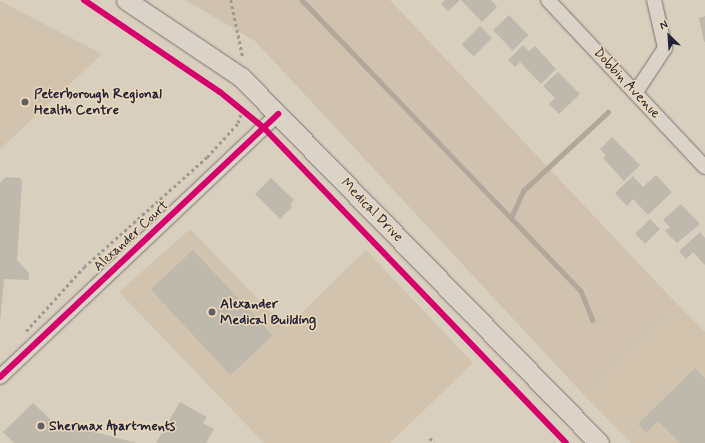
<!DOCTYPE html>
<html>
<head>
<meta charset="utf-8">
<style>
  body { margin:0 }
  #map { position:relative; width:705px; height:443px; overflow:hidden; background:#d9cfbe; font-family:Mynerve,sans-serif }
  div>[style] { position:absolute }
  .built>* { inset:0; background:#d1c3ad }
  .green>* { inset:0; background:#d0c2ae }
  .stream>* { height:4.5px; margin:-2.25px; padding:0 2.25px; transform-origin:2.25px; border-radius:2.25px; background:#b2a79a }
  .building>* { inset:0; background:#bfb8ad; transform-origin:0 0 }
  .path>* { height:2.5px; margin-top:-1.25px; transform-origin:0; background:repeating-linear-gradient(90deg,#9f9994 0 3px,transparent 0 6px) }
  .roads { filter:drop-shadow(0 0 1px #797472) drop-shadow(0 0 1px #797472) }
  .street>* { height:14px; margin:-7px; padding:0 7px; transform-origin:7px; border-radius:7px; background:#dbd3c7 }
  .secondary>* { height:19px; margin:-9.5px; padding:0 9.5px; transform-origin:9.5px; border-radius:9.5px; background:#dbd3c7 }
  .cycleway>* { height:6px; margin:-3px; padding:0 3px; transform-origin:3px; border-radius:3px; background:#d6006c }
  .dots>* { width:11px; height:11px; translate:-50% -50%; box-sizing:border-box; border:2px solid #edd9b7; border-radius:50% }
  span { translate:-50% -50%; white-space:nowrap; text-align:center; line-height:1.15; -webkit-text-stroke:3px #edd9b7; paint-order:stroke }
  .street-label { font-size:14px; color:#22223b }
  .poi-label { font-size:14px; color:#22223b; font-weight:700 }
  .left { translate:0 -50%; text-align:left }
  .north { position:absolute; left:649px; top:16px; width:40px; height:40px; -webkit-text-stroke:3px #edd9b7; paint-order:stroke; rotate:335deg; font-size:11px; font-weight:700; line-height:16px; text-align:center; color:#22223b }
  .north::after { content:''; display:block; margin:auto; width:14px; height:18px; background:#22223b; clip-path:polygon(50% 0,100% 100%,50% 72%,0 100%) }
</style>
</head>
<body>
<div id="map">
  <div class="built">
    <div style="clip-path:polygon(0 1px,102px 54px,0 149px)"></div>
    <div style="clip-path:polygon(190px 229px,286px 328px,366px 250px,473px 363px,390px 443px,264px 443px,119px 292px)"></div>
    <div style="clip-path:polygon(677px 304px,705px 332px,705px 443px,631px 443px,584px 395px)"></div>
  </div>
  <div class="green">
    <div style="clip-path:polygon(185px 0,390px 0,677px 304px,584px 395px,255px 41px)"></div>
  </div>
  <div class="stream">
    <div style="left:302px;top:0;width:403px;rotate:46.2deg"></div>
    <div style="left:581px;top:291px;width:31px;rotate:68deg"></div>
    <div style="left:511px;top:218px;width:30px;rotate:-66deg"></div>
    <div style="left:523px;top:191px;width:116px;rotate:-42.9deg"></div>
  </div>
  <div class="building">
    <div style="clip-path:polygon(445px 0,460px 0,448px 11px,441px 4px)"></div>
    <div style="clip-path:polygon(461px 0,491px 0,497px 7px,482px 22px)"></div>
    <div style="left:509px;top:15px;width:28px;height:22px;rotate:46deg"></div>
    <div style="clip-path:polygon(705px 16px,705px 42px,704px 42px,699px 18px)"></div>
    <div style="left:480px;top:26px;width:17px;height:26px;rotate:45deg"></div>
    <div style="clip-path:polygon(523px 45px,529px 51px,535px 46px,556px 69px,541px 84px,520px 62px,515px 67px,508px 60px)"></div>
    <div style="clip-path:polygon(558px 72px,580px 94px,559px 114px,549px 104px,555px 98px,543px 86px)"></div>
    <div style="clip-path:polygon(612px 137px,640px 165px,624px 181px,603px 158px,606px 155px,600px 149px)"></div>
    <div style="clip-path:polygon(656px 175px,672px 192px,648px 215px,633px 199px,627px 206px,615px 193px,633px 176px,643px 187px)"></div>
    <div style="clip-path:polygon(6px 177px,20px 178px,22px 182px,17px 260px,29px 273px,29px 280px,4px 279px,0 323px,0 183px)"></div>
    <div style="clip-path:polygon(271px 178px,294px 200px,290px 204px,292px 207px,280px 219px,255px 194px)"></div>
    <div style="clip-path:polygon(681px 204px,700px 224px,677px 243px,665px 231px,670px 227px,663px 220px)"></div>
    <div style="left:650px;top:219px;width:14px;height:21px;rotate:45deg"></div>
    <div style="clip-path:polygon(700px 232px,705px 238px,705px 265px,693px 252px,686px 259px,679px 251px)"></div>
    <div style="left:193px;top:250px;width:117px;height:58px;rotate:47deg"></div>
    <div style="clip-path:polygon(695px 368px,705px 379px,705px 443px,680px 443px,658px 421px,646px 433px,638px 424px)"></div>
    <div style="clip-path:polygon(180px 402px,207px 417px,203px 423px,214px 429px,206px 443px,156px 443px)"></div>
    <div style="clip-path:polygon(33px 403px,51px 420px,136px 443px,14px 443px,3px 432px)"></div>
  </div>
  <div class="path">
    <div style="left:231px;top:0;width:59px;rotate:78.3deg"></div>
    <div style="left:26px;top:331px;width:86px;rotate:-47.8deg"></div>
    <div style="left:84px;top:267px;width:165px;rotate:-41.8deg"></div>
    <div style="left:207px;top:157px;width:46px;rotate:-47.6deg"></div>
    <div style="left:238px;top:123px;width:14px;rotate:-73deg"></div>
    <div style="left:430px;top:438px;width:6px;rotate:51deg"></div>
  </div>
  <div class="roads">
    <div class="street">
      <div style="left:548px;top:0;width:229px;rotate:46.8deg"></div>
      <div style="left:636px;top:92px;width:53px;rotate:-56.6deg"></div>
      <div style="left:665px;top:48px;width:49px;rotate:-102.9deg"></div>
      <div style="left:0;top:377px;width:383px;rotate:-43.4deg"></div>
    </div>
    <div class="secondary">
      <div style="left:126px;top:0;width:138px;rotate:33.8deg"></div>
      <div style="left:241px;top:77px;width:512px;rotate:45.63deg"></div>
    </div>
  </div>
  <div class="cycleway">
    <div style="left:84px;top:0;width:164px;rotate:34.1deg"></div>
    <div style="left:220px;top:92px;width:57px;rotate:39.3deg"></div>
    <div style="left:264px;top:128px;width:436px;rotate:46.2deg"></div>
    <div style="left:0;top:377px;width:383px;rotate:-43.4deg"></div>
  </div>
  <div class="dots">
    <div style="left:25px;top:102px;background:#625f69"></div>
    <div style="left:212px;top:312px;background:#625f69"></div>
    <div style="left:41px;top:426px;background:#625f69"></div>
  </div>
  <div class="street-label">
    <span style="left:627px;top:83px;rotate:47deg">Dobbin Avenue</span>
    <span style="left:372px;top:210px;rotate:46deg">Medical Drive</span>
    <span style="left:131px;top:236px;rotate:-43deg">Alexander Court</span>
  </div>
  <div class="poi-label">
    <span class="left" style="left:34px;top:102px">Peterborough Regional<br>Health Centre</span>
    <span class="left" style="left:220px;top:312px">Alexander<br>Medical Building</span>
    <span class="left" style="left:49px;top:426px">Shermax Apartments</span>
  </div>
  <div class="north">N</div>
</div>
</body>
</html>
